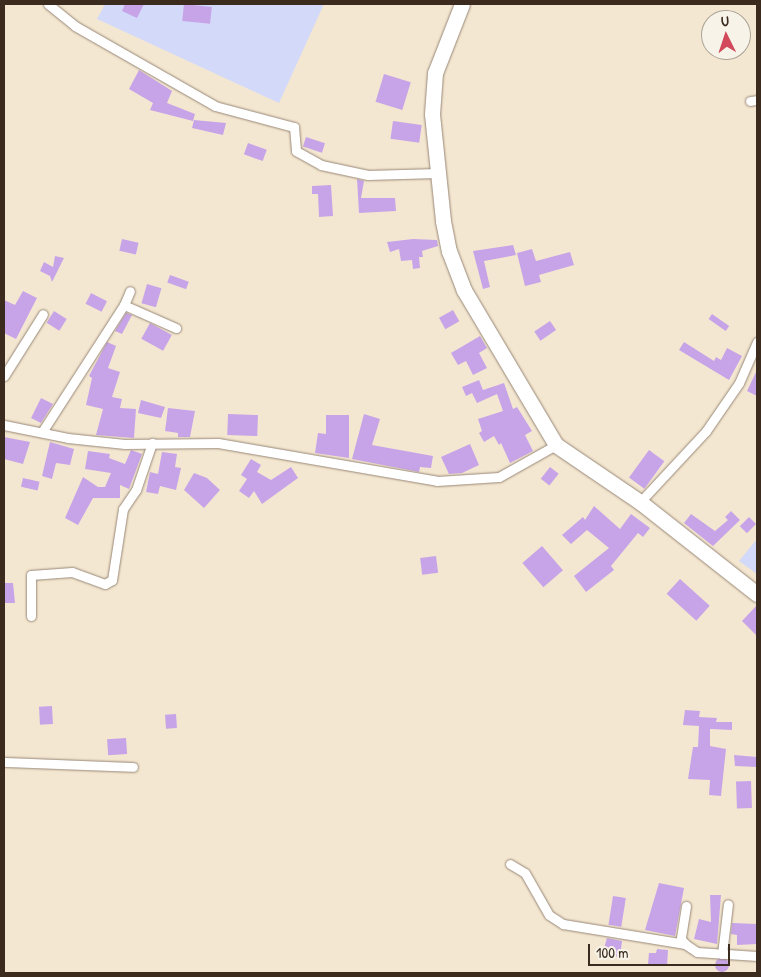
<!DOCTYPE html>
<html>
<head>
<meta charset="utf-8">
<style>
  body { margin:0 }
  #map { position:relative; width:761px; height:977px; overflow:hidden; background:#f4e7d1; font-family:"Patrick Hand",sans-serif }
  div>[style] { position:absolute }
  .built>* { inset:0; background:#d3d9f9 }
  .building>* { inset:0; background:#c7a4e8; transform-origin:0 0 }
  .round { border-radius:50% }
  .roads { filter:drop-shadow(0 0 1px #988878) drop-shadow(0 0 1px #988878) }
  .street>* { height:9px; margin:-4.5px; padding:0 4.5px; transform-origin:4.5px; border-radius:4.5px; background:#fff }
  .highway>* { height:15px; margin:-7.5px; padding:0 7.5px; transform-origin:7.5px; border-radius:7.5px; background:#fff }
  span { translate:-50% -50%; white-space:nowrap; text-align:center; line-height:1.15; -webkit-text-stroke:5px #f7f3e8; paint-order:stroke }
  .frame { position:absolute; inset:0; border:5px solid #3b2a1e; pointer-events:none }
  .north { position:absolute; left:701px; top:10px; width:50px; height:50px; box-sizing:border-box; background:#f7f3e8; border:1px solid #aca397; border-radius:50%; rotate:356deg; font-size:14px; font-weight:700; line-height:20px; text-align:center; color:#3b2a1e }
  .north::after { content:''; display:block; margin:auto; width:18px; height:22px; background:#d1495b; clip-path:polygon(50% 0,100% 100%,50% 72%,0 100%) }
  .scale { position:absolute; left:588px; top:944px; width:142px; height:22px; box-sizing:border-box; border:2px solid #3b2a1e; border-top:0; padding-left:6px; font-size:15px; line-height:18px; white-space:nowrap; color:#3b2a1e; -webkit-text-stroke:4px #f7f3e8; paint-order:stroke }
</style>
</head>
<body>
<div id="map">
  <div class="built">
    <div style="clip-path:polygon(105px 4px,324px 4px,279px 103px,97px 19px)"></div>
    <div style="clip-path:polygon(757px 539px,757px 574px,739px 561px)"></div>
  </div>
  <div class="building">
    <div style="clip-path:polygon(125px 4px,144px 4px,137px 18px,122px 11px)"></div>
    <div style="left:184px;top:4px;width:28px;height:17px;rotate:6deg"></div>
    <div style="clip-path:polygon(139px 70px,172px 91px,167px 103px,195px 114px,193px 121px,150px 110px,153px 103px,129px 89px)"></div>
    <div style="left:384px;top:74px;width:28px;height:29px;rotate:17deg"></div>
    <div style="clip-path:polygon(194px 120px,226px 123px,223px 135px,192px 128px)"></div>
    <div style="left:393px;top:121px;width:29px;height:18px;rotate:8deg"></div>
    <div style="left:306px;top:137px;width:20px;height:10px;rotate:18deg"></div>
    <div style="left:248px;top:143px;width:20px;height:12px;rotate:20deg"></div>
    <div style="clip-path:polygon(357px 179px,364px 181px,361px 198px,395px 198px,396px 211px,359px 213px)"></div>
    <div style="clip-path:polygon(331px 185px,333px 216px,319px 217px,318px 194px,312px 194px,312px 186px)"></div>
    <div style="left:122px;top:239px;width:17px;height:12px;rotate:13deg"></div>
    <div style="clip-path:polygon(413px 239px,437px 240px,438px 246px,422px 251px,423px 257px,419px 257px,420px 268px,413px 269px,412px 260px,401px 261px,399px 249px,390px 252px,387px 242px)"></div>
    <div style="clip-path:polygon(513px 245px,516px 255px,484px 261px,490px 287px,483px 289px,473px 251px)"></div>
    <div style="clip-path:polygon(532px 249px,536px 261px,570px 252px,574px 265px,539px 275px,541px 282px,525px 286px,517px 253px)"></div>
    <div style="clip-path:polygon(55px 256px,64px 258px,52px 282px,50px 276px,40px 271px,44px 262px,53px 267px)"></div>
    <div style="left:170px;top:275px;width:20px;height:8px;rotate:20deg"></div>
    <div style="left:147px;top:284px;width:15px;height:20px;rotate:16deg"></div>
    <div style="clip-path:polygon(23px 291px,37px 298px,16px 339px,4px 333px,4px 300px,15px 305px)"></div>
    <div style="left:91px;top:293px;width:18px;height:12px;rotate:27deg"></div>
    <div style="left:453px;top:310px;width:13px;height:16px;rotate:61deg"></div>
    <div style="left:54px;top:311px;width:15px;height:14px;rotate:32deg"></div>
    <div style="clip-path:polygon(126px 313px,132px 315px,122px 334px,115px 331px)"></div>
    <div style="left:712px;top:314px;width:21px;height:6px;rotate:35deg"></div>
    <div style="left:550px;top:321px;width:11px;height:19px;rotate:56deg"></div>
    <div style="left:150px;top:323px;width:25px;height:18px;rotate:29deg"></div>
    <div style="clip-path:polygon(480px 336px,487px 348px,479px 353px,487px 368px,473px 375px,466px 361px,458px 365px,451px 353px)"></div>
    <div style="clip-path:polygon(107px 342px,116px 346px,108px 368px,120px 372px,112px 397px,122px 399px,120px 408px,136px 409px,134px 438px,96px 435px,103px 409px,86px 405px,92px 378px,89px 376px)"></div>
    <div style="clip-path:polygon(684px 342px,714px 361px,716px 357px,721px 360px,727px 348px,742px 356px,729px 380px,679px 350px)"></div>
    <div style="clip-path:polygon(757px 370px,757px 396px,747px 391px)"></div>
    <div style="clip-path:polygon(479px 380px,483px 390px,504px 383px,513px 409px,517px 407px,532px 431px,525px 435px,533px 451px,510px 463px,501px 443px,499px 445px,494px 436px,484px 442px,479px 433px,482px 431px,478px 419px,503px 411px,497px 394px,477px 403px,472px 393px,466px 396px,462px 387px)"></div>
    <div style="clip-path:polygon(41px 398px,53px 404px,41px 423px,31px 418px)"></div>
    <div style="clip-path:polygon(141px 400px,165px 407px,161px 418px,138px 413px)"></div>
    <div style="clip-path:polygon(168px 408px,195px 411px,190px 437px,178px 437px,178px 433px,165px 431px)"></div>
    <div style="left:228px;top:414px;width:30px;height:21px;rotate:2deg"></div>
    <div style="clip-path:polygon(364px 414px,380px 419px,372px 445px,433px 456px,431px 468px,420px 467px,419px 472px,352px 459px)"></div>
    <div style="clip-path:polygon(326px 415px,349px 415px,349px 458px,315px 453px,318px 433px,326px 434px)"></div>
    <div style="clip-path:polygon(4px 437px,30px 442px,23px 464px,4px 459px)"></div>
    <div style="clip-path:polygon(50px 442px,74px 449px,70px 465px,56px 463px,52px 479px,42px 476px)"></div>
    <div style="clip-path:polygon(470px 444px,479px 465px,462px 473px,449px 474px,441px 457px)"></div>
    <div style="clip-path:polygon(131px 450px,142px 454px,129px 489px,120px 485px,120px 498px,93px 498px,78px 525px,65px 518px,83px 477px,98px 487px,105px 487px,111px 473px,85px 469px,88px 451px,110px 454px,109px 458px,125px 464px)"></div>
    <div style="left:649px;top:450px;width:19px;height:34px;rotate:36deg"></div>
    <div style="clip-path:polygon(162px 452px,177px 454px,175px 467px,181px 468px,176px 490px,160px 486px,158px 494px,146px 492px,150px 472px,158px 474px)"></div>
    <div style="clip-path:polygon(251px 459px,261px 465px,257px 472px,271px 480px,291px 467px,298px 478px,262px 504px,254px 491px,249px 498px,239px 491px,247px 479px,241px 475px)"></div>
    <div style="left:550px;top:467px;width:11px;height:15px;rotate:38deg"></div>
    <div style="clip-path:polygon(194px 473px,207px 478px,220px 490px,204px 508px,184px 490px)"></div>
    <div style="left:23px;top:478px;width:17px;height:9px;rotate:13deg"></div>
    <div style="clip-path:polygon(594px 506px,620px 529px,631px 514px,650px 528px,643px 537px,638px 533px,611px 566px,614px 570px,586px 592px,574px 576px,609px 548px,587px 530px,571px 544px,562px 535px,583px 517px,585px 520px)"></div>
    <div style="clip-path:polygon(731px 511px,740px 520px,713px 546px,684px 523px,691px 514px,715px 531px,728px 520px,725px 517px)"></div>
    <div style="left:749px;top:517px;width:10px;height:13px;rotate:45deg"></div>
    <div style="left:542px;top:546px;width:32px;height:26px;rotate:49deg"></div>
    <div style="left:436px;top:556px;width:17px;height:16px;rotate:83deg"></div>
    <div style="left:680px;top:579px;width:40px;height:20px;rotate:42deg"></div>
    <div style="clip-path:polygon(4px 583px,13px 583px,15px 603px,4px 603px)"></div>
    <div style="clip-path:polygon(757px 605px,757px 636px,742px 621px)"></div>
    <div style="left:52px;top:706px;width:18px;height:13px;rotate:87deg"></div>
    <div style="clip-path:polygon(685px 710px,700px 711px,699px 717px,717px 718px,716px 722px,732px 722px,732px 730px,710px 729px,710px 746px,726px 749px,721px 796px,709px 795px,710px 780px,688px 779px,693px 747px,698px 747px,699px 726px,683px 725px)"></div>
    <div style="left:176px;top:714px;width:14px;height:11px;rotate:86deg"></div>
    <div style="left:126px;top:738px;width:16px;height:19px;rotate:86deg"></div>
    <div style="clip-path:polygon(734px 755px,757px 757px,757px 767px,735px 766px)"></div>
    <div style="left:751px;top:781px;width:27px;height:15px;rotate:88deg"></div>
    <div style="clip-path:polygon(659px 883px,684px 888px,675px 936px,645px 930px)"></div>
    <div style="clip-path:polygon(710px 895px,721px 895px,717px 944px,694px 939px,699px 919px,711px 922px)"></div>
    <div style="left:613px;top:896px;width:13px;height:29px;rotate:9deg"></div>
    <div style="clip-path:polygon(732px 923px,757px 924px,757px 944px,737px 945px,737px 935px,731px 934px)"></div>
    <div style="clip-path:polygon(607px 938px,622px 941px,620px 957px,602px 955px)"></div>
    <div style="clip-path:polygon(657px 949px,668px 950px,667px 966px,648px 964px,649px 953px,656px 953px)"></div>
    <div class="round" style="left:715px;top:958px;width:14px;height:14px"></div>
  </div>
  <div class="roads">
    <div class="street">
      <div style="left:48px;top:4px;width:35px;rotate:39deg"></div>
      <div style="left:75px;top:26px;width:161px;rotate:29.7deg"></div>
      <div style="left:215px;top:106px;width:82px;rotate:14.9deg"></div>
      <div style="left:294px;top:127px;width:24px;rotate:85deg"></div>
      <div style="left:296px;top:151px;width:29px;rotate:29deg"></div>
      <div style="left:321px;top:165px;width:48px;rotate:12deg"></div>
      <div style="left:368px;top:175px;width:69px;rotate:-1.7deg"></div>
      <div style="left:750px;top:101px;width:7px;rotate:-8deg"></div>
      <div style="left:124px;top:305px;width:15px;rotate:-67deg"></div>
      <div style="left:4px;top:376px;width:73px;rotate:-57.8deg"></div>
      <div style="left:4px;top:425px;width:65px;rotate:11.5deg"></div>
      <div style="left:68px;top:438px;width:57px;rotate:6deg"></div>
      <div style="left:125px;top:444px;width:93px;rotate:-0.6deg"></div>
      <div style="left:218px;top:443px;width:222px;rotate:9.8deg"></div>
      <div style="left:437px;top:481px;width:62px;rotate:-3.7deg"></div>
      <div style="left:499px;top:477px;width:65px;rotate:-29.3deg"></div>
      <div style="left:42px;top:432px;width:151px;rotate:-57.2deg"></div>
      <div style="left:124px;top:305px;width:57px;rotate:23.9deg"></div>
      <div style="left:640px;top:502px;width:97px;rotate:-47.1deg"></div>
      <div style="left:706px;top:431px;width:58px;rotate:-55.5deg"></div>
      <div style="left:739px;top:383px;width:45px;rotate:-66.3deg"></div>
      <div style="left:31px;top:616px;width:41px;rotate:-90deg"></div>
      <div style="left:31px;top:575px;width:41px;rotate:-4.2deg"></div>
      <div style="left:72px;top:572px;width:35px;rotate:20deg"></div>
      <div style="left:105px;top:584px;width:8px;rotate:-30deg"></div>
      <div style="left:112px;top:580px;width:72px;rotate:-81.2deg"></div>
      <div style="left:123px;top:509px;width:23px;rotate:-56deg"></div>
      <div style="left:136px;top:490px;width:50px;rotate:-71.2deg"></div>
      <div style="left:4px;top:762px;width:129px;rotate:2.2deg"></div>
      <div style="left:510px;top:864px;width:17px;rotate:31deg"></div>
      <div style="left:525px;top:873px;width:48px;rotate:60.3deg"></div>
      <div style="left:549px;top:915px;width:17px;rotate:33deg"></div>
      <div style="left:563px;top:924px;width:124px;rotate:9.3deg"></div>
      <div style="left:686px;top:906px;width:33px;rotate:99deg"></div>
      <div style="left:681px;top:939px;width:6px;rotate:51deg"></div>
      <div style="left:685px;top:944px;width:14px;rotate:34deg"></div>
      <div style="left:697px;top:952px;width:60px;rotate:3.8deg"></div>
      <div style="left:722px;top:954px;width:50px;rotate:-83.2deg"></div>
    </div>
    <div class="highway">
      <div style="left:462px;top:4px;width:74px;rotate:111.4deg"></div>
      <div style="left:435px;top:73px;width:41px;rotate:94.2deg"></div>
      <div style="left:432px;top:114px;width:108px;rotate:84.1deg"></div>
      <div style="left:443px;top:221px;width:31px;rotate:79deg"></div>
      <div style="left:449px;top:251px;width:42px;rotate:69deg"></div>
      <div style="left:464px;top:290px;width:180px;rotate:59.3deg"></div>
      <div style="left:556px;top:445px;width:102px;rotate:34.2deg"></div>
      <div style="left:640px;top:502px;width:149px;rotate:38.2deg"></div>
    </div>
  </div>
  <div class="frame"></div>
  <div class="north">U</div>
  <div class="scale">100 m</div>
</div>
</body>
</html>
